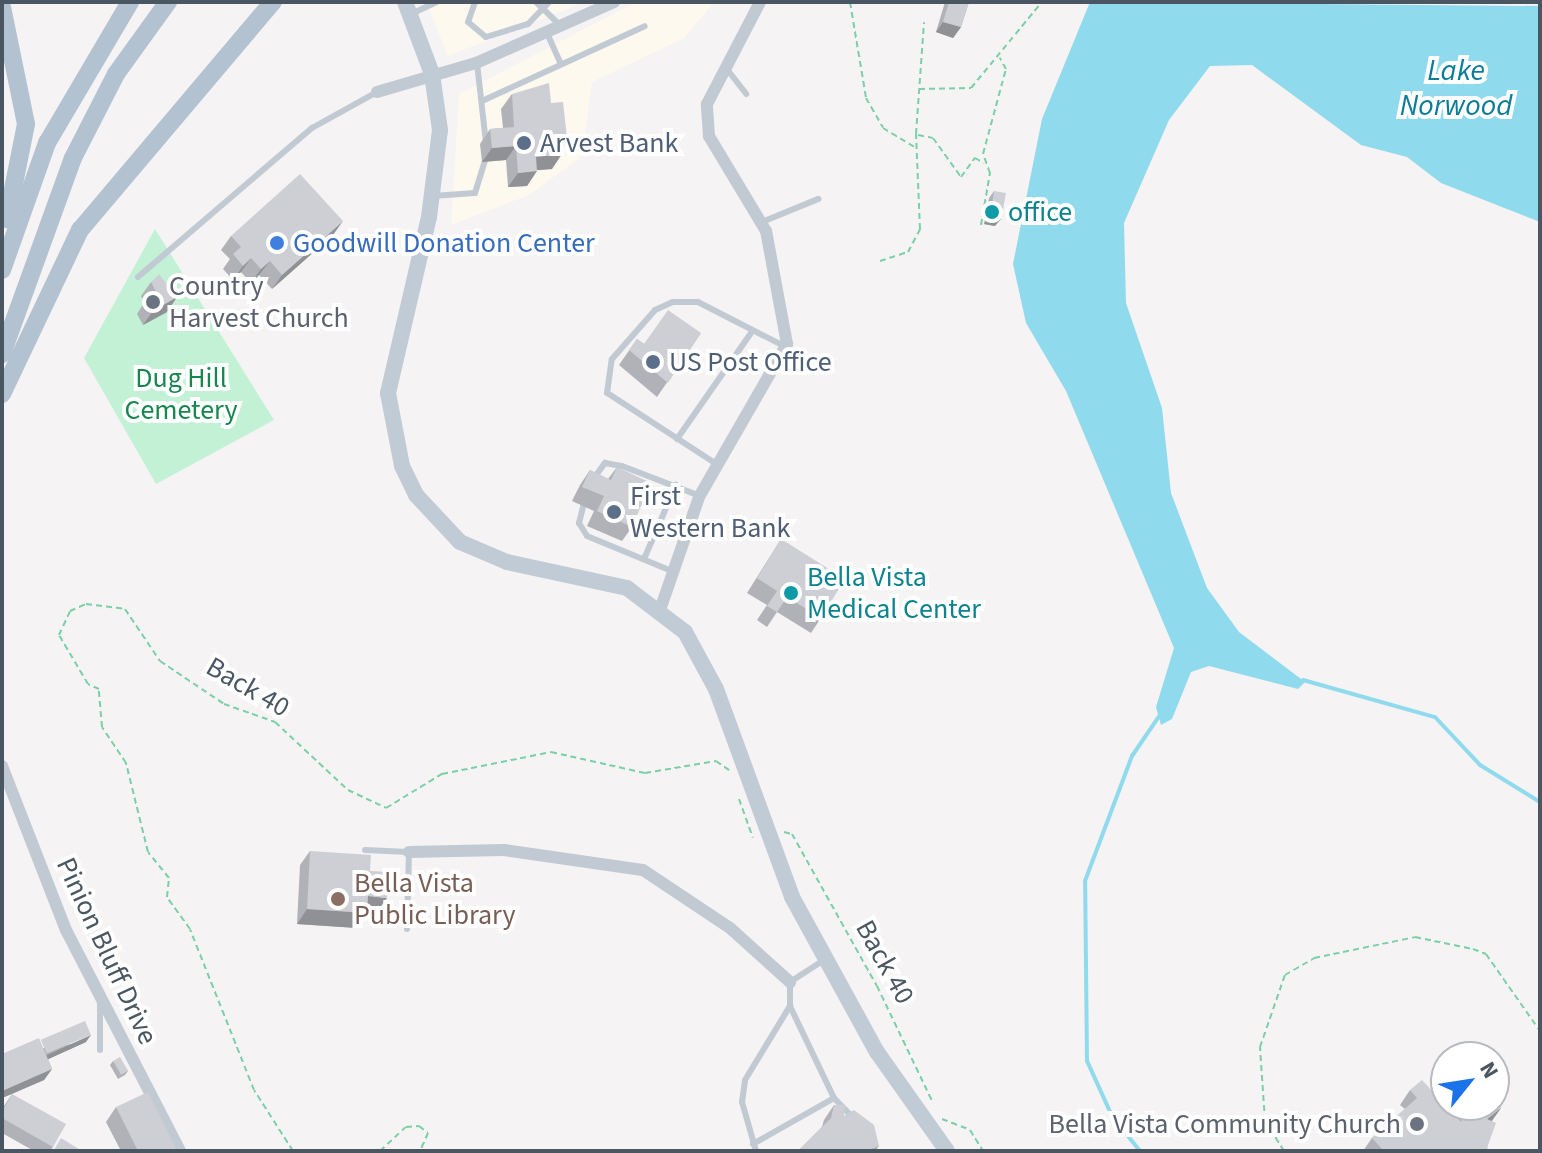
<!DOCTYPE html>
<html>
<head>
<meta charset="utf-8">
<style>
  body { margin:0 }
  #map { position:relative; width:1542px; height:1153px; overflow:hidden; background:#f5f3f3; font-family:"Source Sans 3",sans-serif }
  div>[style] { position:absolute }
  .commercial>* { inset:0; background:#fdf9ef }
  .green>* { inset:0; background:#c3f1d5 }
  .water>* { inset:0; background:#90daee }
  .stream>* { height:4px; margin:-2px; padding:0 2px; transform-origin:2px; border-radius:2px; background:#90daee }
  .path>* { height:2px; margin-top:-1px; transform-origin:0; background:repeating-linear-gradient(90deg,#7ad0a6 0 6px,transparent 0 10px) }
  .lane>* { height:6px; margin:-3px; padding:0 3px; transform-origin:3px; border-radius:3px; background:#c1cad2 }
  .street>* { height:12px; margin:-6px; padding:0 6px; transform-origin:6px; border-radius:6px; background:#c1cad2 }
  .secondary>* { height:16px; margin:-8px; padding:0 8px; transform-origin:8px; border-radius:8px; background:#c1cbd6 }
  .primary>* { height:18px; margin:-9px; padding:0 9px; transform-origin:9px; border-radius:9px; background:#b3c2d1 }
  .wall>* { inset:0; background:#b0b2b7 }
  .shaded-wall>* { inset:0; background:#909195 }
  .building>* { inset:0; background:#cdcfd5; transform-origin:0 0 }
  .dots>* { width:22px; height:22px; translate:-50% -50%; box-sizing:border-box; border:4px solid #fff; border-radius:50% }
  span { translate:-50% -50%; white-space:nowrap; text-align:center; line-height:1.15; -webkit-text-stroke:8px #fff; paint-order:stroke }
  .service-label { font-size:28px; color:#4e5e75 }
  .left { translate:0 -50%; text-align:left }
  .culture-label { font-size:28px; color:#0d838f }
  .shop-label { font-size:28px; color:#366cbe }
  .worship-label { font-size:28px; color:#5b616d }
  .right { translate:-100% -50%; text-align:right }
  .park-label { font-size:28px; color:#17864f }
  .street-label { font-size:28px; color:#4a5661 }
  .education-label { font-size:28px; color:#785e54 }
  .water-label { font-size:30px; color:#0c7c9b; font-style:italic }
  .frame { position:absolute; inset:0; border:4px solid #4a5661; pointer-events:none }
  .north { position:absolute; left:1430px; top:1041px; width:80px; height:80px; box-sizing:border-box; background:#fff; border:2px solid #b7bbc0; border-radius:50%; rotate:60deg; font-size:22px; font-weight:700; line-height:32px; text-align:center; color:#4a5661 }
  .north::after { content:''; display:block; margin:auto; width:28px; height:36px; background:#1a73e8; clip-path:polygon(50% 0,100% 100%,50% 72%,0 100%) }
</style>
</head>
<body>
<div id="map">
  <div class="commercial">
    <div style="clip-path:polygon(426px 2px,585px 2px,448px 56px)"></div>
    <div style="clip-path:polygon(636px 2px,714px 2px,684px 38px,592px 82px,582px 156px,529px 195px,451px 225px,459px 94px)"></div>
  </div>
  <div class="green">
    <div style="clip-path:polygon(155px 229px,274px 420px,156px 484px,84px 358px)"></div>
  </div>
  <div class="water">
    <div style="clip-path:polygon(1090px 2px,1540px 6px,1540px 222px,1441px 183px,1407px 157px,1361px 145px,1252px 65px,1210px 66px,1169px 120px,1124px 223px,1126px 303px,1162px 408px,1171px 493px,1207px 588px,1239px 632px,1305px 682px,1298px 689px,1209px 666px,1191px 672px,1172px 719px,1161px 725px,1156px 707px,1174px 648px,1066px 391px,1026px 323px,1013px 264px,1042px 119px)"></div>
  </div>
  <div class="stream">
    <div style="left:1303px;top:680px;width:137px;rotate:15.7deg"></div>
    <div style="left:1435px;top:717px;width:66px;rotate:46.8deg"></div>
    <div style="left:1480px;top:765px;width:70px;rotate:31.7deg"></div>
    <div style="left:1140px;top:1151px;width:45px;rotate:-128.7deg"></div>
    <div style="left:1112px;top:1116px;width:60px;rotate:-114.4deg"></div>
    <div style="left:1087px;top:1061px;width:180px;rotate:-90.6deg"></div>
    <div style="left:1085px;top:881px;width:134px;rotate:-69.4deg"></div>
    <div style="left:1132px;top:756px;width:50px;rotate:-55.7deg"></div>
  </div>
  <div class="path">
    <div style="left:850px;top:2px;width:97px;rotate:80.5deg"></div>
    <div style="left:866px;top:98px;width:34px;rotate:60deg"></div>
    <div style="left:883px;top:128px;width:37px;rotate:31deg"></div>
    <div style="left:919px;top:89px;width:52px;rotate:-1.1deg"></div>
    <div style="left:971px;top:88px;width:112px;rotate:-50.5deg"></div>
    <div style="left:918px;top:135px;width:15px;rotate:11deg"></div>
    <div style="left:933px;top:138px;width:48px;rotate:54.3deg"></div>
    <div style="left:961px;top:177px;width:24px;rotate:-54deg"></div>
    <div style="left:975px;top:158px;width:10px;rotate:29deg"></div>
    <div style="left:981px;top:225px;width:53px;rotate:-80.2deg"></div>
    <div style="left:990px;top:173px;width:20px;rotate:-110deg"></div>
    <div style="left:983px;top:154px;width:88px;rotate:-74.9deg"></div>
    <div style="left:1006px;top:69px;width:13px;rotate:-119deg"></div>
    <div style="left:880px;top:261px;width:29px;rotate:-18deg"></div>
    <div style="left:908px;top:252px;width:26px;rotate:-62deg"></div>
    <div style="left:920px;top:229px;width:95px;rotate:-92.4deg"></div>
    <div style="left:916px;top:134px;width:112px;rotate:-85.9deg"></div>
    <div style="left:739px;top:799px;width:41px;rotate:70.3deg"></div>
    <div style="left:784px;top:832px;width:8px;rotate:14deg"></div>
    <div style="left:792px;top:834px;width:174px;rotate:60.8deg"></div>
    <div style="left:877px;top:986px;width:130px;rotate:64.4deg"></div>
    <div style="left:942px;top:1119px;width:30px;rotate:21deg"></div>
    <div style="left:970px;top:1130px;width:25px;rotate:58deg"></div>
    <div style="left:293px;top:1151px;width:72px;rotate:-122.6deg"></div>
    <div style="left:254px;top:1090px;width:173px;rotate:-111.7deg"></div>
    <div style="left:190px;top:929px;width:39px;rotate:-126deg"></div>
    <div style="left:167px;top:897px;width:19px;rotate:-84deg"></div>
    <div style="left:169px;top:878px;width:33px;rotate:-129deg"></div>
    <div style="left:148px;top:852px;width:92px;rotate:-103.9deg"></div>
    <div style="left:126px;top:763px;width:43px;rotate:-123.7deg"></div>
    <div style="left:102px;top:727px;width:38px;rotate:-95deg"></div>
    <div style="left:99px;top:689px;width:12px;rotate:-156deg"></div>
    <div style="left:88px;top:684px;width:57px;rotate:-120.6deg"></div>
    <div style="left:59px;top:635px;width:26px;rotate:-65deg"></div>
    <div style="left:70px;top:611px;width:17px;rotate:-24deg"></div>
    <div style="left:86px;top:604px;width:39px;rotate:7deg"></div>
    <div style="left:125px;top:609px;width:63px;rotate:56.1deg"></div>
    <div style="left:160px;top:661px;width:77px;rotate:33.9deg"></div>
    <div style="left:224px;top:704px;width:54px;rotate:19.4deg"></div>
    <div style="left:275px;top:722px;width:100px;rotate:43deg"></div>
    <div style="left:348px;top:790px;width:42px;rotate:25.3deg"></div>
    <div style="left:386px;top:808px;width:66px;rotate:-31.3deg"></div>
    <div style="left:442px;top:774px;width:111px;rotate:-11.4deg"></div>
    <div style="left:551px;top:752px;width:96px;rotate:12.6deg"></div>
    <div style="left:645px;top:773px;width:72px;rotate:-9.6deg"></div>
    <div style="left:716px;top:761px;width:16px;rotate:35deg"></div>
    <div style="left:380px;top:1151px;width:35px;rotate:-43deg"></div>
    <div style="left:406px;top:1127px;width:13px;rotate:-4deg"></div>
    <div style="left:419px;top:1126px;width:11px;rotate:38deg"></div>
    <div style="left:428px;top:1133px;width:20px;rotate:114deg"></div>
    <div style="left:1284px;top:1151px;width:36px;rotate:-122deg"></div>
    <div style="left:1265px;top:1121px;width:74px;rotate:-93.9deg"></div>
    <div style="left:1260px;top:1047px;width:76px;rotate:-70.9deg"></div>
    <div style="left:1285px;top:975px;width:34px;rotate:-30deg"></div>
    <div style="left:1314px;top:958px;width:103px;rotate:-11.7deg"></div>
    <div style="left:1415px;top:937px;width:59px;rotate:11.7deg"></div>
    <div style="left:1473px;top:949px;width:14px;rotate:21deg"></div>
    <div style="left:1486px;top:954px;width:94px;rotate:55deg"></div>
  </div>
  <div class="lane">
    <div style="left:475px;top:2px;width:21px;rotate:109deg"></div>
    <div style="left:468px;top:22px;width:23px;rotate:40deg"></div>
    <div style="left:486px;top:37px;width:44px;rotate:-17.2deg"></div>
    <div style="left:528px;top:24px;width:30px;rotate:-46deg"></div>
    <div style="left:536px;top:2px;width:32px;rotate:44deg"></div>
    <div style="left:411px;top:14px;width:29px;rotate:-25deg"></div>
    <div style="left:547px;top:33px;width:34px;rotate:66deg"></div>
    <div style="left:477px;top:63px;width:81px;rotate:83.6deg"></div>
    <div style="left:726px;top:68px;width:33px;rotate:52deg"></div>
    <div style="left:482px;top:101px;width:179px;rotate:-24.7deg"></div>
    <div style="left:433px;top:196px;width:42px;rotate:-4.1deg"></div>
    <div style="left:475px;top:193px;width:41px;rotate:-72.9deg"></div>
    <div style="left:762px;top:222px;width:61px;rotate:-22.3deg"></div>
    <div style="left:138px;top:277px;width:229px;rotate:-40.6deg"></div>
    <div style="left:312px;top:128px;width:74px;rotate:-29deg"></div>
    <div style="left:677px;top:439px;width:129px;rotate:-55.1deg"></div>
    <div style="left:718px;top:465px;width:132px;rotate:-147deg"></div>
    <div style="left:607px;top:393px;width:34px;rotate:-82deg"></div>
    <div style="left:612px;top:359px;width:65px;rotate:-48.7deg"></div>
    <div style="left:655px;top:310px;width:20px;rotate:-24deg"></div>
    <div style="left:673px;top:302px;width:25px"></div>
    <div style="left:698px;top:302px;width:99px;rotate:27.1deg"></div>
    <div style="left:594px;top:478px;width:19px;rotate:-54deg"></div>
    <div style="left:605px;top:463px;width:17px;rotate:10deg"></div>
    <div style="left:622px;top:466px;width:84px;rotate:21deg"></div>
    <div style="left:585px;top:499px;width:25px;rotate:104deg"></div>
    <div style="left:579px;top:523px;width:15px;rotate:58deg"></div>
    <div style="left:587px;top:536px;width:89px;rotate:22.5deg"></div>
    <div style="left:644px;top:559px;width:81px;rotate:-66.6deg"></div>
    <div style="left:365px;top:850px;width:44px;rotate:2.6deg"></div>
    <div style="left:409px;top:852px;width:77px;rotate:91.5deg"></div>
    <div style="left:100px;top:1050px;width:47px;rotate:-90deg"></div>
    <div style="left:834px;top:1098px;width:29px;rotate:46deg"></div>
    <div style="left:753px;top:1144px;width:93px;rotate:-29.6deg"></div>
    <div style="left:834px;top:1098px;width:102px;rotate:-115.6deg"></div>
    <div style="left:756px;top:1151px;width:51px;rotate:-105.9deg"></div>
    <div style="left:742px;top:1102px;width:22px;rotate:-82deg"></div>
    <div style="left:745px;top:1080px;width:87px;rotate:-58.7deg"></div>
    <div style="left:790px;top:1006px;width:24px;rotate:-90deg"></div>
    <div style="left:790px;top:982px;width:40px;rotate:-32.9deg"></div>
  </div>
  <div class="street">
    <div style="left:377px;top:92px;width:103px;rotate:-16.3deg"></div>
    <div style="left:476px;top:63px;width:151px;rotate:-23.8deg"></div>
    <div style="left:661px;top:607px;width:116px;rotate:-70.9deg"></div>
    <div style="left:699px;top:497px;width:177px;rotate:-60.1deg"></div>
    <div style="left:787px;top:344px;width:115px;rotate:-100.5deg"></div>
    <div style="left:766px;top:231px;width:111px;rotate:-121deg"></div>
    <div style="left:709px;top:136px;width:32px;rotate:-94deg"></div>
    <div style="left:707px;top:104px;width:115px;rotate:-62.5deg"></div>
    <div style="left:2px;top:766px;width:176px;rotate:68.7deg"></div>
    <div style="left:66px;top:930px;width:249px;rotate:62.7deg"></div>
    <div style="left:409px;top:852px;width:95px;rotate:-1.2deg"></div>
    <div style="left:504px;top:850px;width:140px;rotate:8.2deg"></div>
    <div style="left:643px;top:870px;width:105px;rotate:33.7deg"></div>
    <div style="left:730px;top:928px;width:81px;rotate:42deg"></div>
  </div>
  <div class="secondary">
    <div style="left:405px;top:2px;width:77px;rotate:69.4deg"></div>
    <div style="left:432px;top:74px;width:57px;rotate:81.9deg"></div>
    <div style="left:440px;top:130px;width:88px;rotate:97.2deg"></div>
    <div style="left:429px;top:217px;width:181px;rotate:103.1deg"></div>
    <div style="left:388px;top:393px;width:74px;rotate:79.1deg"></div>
    <div style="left:402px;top:466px;width:32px;rotate:64deg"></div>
    <div style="left:416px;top:495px;width:64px;rotate:46.9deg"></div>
    <div style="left:460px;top:542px;width:51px;rotate:23.1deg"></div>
    <div style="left:507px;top:562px;width:123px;rotate:12.2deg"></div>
    <div style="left:627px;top:588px;width:73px;rotate:37.2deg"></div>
    <div style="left:685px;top:632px;width:65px;rotate:61.5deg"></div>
    <div style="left:716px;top:689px;width:221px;rotate:69.9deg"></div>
    <div style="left:792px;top:897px;width:177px;rotate:61.3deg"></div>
    <div style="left:877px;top:1052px;width:121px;rotate:54.7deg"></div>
  </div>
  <div class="primary">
    <div style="left:2px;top:7px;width:119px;rotate:78.4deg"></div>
    <div style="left:26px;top:124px;width:97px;rotate:101.3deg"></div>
    <div style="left:2px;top:270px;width:135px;rotate:-70.5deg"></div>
    <div style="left:47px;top:143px;width:164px;rotate:-59.5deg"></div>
    <div style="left:2px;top:354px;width:208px;rotate:-70.1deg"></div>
    <div style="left:73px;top:158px;width:94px;rotate:-62.9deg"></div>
    <div style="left:116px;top:74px;width:89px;rotate:-54.2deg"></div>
    <div style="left:2px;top:394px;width:182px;rotate:-64.6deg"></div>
    <div style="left:80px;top:230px;width:299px;rotate:-49.8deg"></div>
  </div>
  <div class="wall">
    <div style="clip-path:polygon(945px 2px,969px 2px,961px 27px,953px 38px,936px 32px)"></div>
    <div style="clip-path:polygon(512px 94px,552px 169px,537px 170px,527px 186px,508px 187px,506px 160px,482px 162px,480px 144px,490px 129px,503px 128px,501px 109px)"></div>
    <div style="clip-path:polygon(994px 191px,995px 226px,984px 224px,989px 198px)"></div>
    <div style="clip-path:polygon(333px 235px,272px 289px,259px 275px,251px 283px,241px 272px,233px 280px,223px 269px,230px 259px,221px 250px,231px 236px)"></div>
    <div style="clip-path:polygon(151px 282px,177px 297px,167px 312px,143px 325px,137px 314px,144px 303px,141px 296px)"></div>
    <div style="clip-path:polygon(701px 333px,657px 397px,619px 365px,637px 339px,644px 344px)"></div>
    <div style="clip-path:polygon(617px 467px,632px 527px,622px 541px,587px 526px,594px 511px,572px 501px,580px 485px,590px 470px,608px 479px)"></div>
    <div style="clip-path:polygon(781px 539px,821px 618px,811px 633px,777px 612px,767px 627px,757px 620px,767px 605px,747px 593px)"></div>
    <div style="clip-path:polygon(310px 851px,370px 871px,377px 912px,367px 912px,357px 928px,297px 924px,300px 865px)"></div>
    <div style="clip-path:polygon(86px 1042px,48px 1059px,52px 1069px,44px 1080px,12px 1094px,53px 1147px,50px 1151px,34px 1151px,2px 1133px,2px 1109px,12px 1094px,2px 1098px,2px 1054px)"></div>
    <div style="clip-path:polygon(113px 1061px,128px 1071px,125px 1075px,118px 1079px,110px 1065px)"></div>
    <div style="clip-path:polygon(1410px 1090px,1459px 1119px,1460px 1118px,1459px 1113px,1464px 1105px,1494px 1105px,1501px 1108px,1492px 1121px,1487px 1148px,1489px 1151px,1363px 1151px,1372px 1138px,1405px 1109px,1400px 1105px)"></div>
    <div style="clip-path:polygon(834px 1105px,844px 1116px,879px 1146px,875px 1151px,798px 1151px,822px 1127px,824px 1120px)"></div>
    <div style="clip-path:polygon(116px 1107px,177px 1151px,121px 1151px,106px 1122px)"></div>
  </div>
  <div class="shaded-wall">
    <div style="clip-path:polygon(943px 22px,961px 27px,953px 38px,936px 32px)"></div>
    <div style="clip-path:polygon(516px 146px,506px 160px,482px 162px,492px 148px)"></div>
    <div style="clip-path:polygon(562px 154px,552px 169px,526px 171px,536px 157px)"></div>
    <div style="clip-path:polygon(537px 171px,527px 186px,508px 187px,518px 173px)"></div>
    <div style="clip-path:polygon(989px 216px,1001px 219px,995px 226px,984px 224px)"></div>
    <div style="clip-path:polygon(343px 221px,333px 235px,272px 289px,282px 275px)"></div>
    <div style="clip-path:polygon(251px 258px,241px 272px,233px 280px,243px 266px)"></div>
    <div style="clip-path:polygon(270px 261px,259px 275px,251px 283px,261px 269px)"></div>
    <div style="clip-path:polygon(177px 297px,167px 312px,143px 325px,153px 311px)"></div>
    <div style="clip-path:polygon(368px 896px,387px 898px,377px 912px,358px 911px)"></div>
    <div style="clip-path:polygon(307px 909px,367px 913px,357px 928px,297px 924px)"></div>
    <div style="clip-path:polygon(91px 1035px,86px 1042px,42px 1062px,47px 1055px)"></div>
    <div style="clip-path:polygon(52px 1069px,44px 1080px,2px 1098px,2px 1091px)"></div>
    <div style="clip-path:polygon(1501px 1108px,1490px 1123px,1487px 1119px)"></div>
  </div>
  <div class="building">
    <div style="clip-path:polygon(949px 2px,969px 2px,961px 27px,943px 22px)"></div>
    <div style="clip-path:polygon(549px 83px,551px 103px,563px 102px,567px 138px,562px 154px,536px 157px,537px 171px,518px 173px,516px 146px,492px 148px,490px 129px,514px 127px,512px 94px)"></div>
    <div style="clip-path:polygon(300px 174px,343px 221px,282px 275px,270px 261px,261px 269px,251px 258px,243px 266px,233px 254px,241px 247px,231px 236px)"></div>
    <div style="left:994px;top:191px;width:12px;height:25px;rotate:9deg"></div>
    <div style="clip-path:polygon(159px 274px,177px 297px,153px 311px,147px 299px,157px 294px,151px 282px)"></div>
    <div style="clip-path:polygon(668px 310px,701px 333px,668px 383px,629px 350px,637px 339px,644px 344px)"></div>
    <div style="clip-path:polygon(617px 467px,651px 483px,632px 527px,597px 511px,604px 496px,582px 487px,590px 470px,611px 480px)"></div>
    <div style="clip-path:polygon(781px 539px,845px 579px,821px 618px,787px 597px,777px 612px,767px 606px,777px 591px,757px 578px)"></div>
    <div style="clip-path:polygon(310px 851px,371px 855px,370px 871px,389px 872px,387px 898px,368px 896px,367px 913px,307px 909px)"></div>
    <div style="left:85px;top:1021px;width:15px;height:48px;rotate:67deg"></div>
    <div style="clip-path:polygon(39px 1038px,52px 1069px,2px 1091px,2px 1054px)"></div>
    <div style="left:120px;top:1057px;width:16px;height:8px;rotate:60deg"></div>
    <div style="clip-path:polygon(1422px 1080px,1461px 1122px,1465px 1112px,1474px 1115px,1471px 1105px,1494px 1105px,1494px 1093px,1497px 1094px,1501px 1108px,1487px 1119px,1496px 1123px,1487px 1148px,1489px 1151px,1384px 1151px,1372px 1138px,1417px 1098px,1410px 1090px)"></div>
    <div style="clip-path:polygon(148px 1092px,177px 1151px,138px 1151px,116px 1107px)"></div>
    <div style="clip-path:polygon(12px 1094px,66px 1124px,53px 1147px,2px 1118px,2px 1112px)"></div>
    <div style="clip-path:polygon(834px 1105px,845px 1105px,844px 1116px,854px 1110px,874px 1125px,879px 1146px,866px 1151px,798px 1151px,831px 1118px)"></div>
    <div style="clip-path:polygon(61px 1138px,82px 1151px,56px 1151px,54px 1150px)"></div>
  </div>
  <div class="dots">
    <div style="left:524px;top:143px;background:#5c6f8a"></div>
    <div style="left:992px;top:212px;background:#0f9aa8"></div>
    <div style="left:277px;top:243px;background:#3f7fe0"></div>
    <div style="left:153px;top:302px;background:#6b7280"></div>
    <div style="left:653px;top:362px;background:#5c6f8a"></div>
    <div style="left:614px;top:512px;background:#5c6f8a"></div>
    <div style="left:791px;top:593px;background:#0f9aa8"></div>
    <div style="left:338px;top:899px;background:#8d6e63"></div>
    <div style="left:1417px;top:1124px;background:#6b7280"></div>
  </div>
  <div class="service-label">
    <span class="left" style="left:540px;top:143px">Arvest Bank</span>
    <span class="left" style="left:669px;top:362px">US Post Office</span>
    <span class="left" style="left:630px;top:512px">First<br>Western Bank</span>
  </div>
  <div class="culture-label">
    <span class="left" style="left:1008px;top:212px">office</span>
    <span class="left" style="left:807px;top:593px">Bella Vista<br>Medical Center</span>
  </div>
  <div class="shop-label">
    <span class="left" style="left:293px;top:243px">Goodwill Donation Center</span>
  </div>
  <div class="worship-label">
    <span class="left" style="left:169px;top:302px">Country<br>Harvest Church</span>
    <span class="right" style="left:1401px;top:1124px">Bella Vista Community Church</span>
  </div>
  <div class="park-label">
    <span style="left:181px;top:394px">Dug Hill<br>Cemetery</span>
  </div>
  <div class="street-label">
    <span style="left:248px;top:687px;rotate:30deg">Back 40</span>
    <span style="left:107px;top:951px;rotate:65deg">Pinion Bluff Drive</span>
    <span style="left:885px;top:962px;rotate:61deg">Back 40</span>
  </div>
  <div class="education-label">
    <span class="left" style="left:354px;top:899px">Bella Vista<br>Public Library</span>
  </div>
  <div class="water-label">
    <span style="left:1456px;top:88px">Lake<br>Norwood</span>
  </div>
  <div class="frame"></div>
  <div class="north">N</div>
</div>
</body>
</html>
